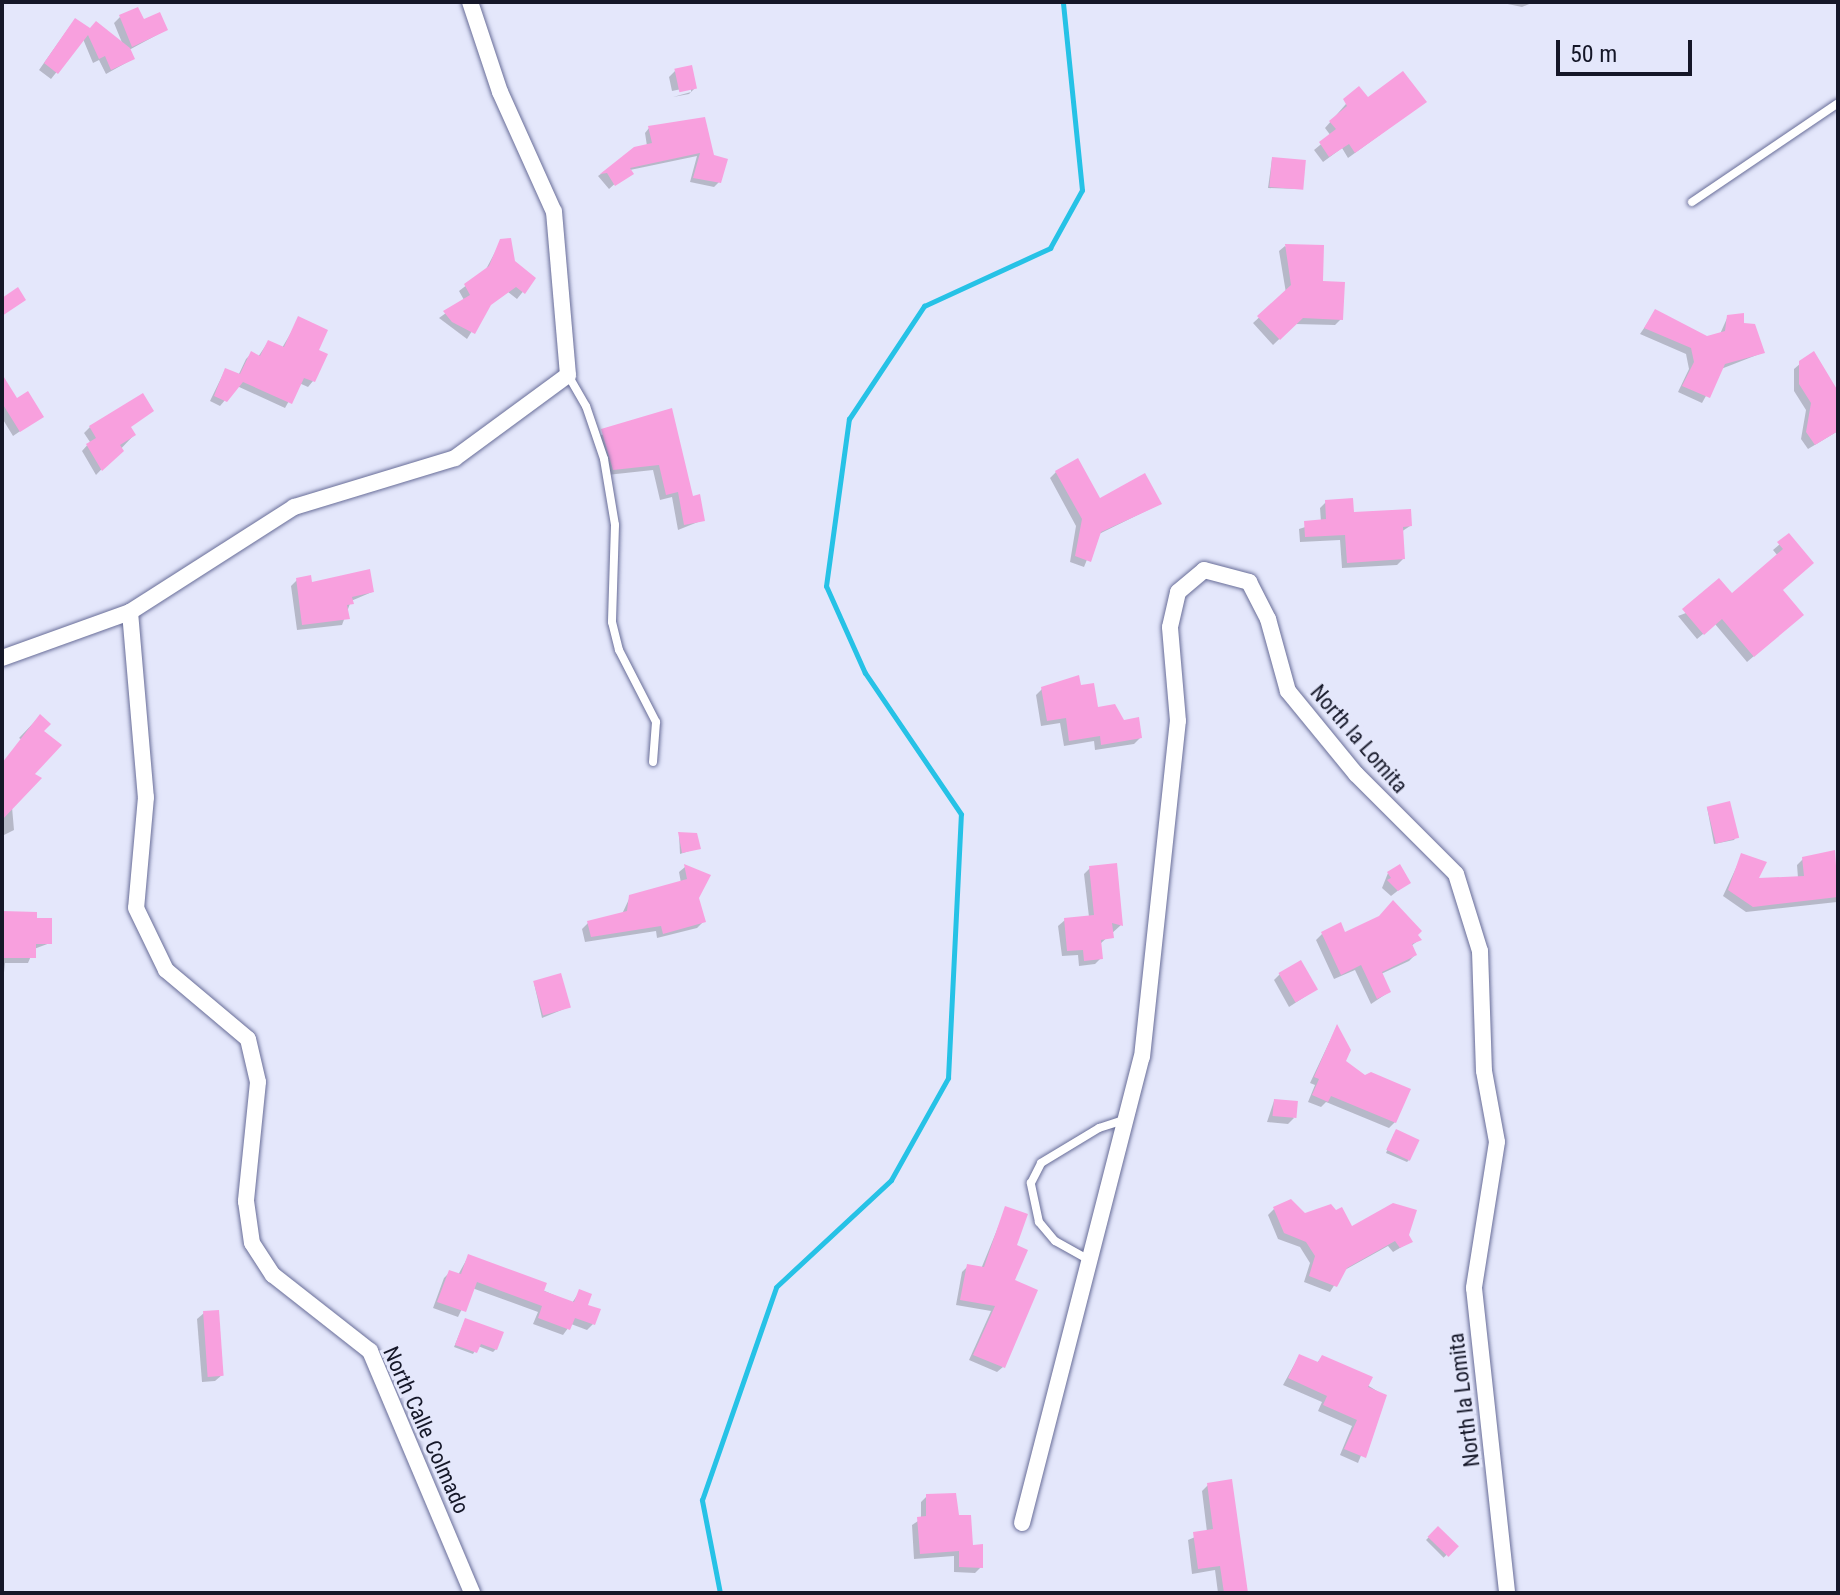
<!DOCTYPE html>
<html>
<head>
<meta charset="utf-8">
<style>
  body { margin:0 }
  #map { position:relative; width:1840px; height:1595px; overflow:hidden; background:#e4e7fb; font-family:"Roboto Condensed",sans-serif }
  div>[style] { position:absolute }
  .shadow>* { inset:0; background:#0003; transform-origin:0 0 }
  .stream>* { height:5px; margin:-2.5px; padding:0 2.5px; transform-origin:2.5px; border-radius:2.5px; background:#26c2e6 }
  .building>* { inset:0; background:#f8a0de; transform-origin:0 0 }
  .roads { filter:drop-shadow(0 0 2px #686d98) drop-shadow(0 0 2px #686d98) }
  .service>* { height:8px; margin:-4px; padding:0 4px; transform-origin:4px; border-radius:4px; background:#fff }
  .minor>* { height:16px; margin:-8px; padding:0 8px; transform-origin:8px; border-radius:8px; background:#fff }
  span { translate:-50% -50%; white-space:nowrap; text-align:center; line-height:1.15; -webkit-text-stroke:6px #e4e7fb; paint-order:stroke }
  .street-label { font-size:22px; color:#151728 }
  .frame { position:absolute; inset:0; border:4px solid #151728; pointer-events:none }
  .scale { position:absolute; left:1556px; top:40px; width:136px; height:36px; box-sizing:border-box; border:4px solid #151728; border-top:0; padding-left:10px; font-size:24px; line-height:28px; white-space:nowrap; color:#151728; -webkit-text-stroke:6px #e4e7fb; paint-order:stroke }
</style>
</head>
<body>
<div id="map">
  <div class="shadow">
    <div style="clip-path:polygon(1498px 2px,1534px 2px,1522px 7px)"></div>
    <div style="clip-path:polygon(120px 17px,166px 30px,129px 50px,133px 59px,106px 74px,99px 60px,93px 63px,83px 39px,51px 79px,39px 70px,70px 26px,123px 45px,114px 23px)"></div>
    <div style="clip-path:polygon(675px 71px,695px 88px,689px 94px,673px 97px,691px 92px,691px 87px,672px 91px,669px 77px)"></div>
    <div style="clip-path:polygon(1359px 89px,1368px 100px,1425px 102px,1348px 158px,1342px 148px,1323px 162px,1314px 150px,1331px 136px,1325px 128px)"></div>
    <div style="clip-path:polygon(649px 128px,712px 157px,719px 182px,714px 187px,690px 182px,697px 156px,630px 170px,609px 189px,598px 176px,635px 149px,647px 146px,645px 133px)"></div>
    <div style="clip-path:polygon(1272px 159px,1302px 187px,1299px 189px,1268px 188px)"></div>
    <div style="clip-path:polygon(501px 241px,513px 262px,534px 278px,517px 299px,508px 292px,487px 307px,467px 339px,439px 318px,464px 300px,459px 291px,485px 271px)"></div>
    <div style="clip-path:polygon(1285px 246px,1320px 283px,1341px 319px,1335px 325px,1295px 324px,1273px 345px,1253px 323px,1286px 293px,1279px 251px)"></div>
    <div style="clip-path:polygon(1655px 312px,1706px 338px,1720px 334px,1728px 316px,1742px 325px,1762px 353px,1721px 369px,1702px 403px,1678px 392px,1689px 369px,1686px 354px,1640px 334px)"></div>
    <div style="clip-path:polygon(299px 319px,316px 351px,313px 381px,308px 387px,299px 383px,285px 408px,237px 386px,220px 406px,210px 401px,225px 370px,238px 376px,246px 359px,251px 354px,258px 357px,268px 342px,282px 348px)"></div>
    <div style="clip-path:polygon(1801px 363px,1838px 395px,1838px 431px,1808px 449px,1801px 439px,1806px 410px,1794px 391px,1794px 369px)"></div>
    <div style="clip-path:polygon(2px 378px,16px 401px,41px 417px,13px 436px,2px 418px)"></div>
    <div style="clip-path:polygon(671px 410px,692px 498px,703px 520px,678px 530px,672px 497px,660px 500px,653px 470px,607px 475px,596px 437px)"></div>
    <div style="clip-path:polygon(90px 427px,130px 428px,134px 435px,96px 475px,82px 451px,90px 442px,84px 433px)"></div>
    <div style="clip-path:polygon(1056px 472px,1099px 501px,1160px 504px,1097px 535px,1084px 567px,1070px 562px,1076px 526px,1050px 478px)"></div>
    <div style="clip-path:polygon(1326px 502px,1352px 515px,1410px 526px,1401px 532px,1403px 559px,1397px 565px,1342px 568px,1340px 540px,1300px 542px,1299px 529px,1321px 522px,1320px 508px)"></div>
    <div style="clip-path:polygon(1789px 536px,1781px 590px,1796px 620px,1747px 662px,1715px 624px,1697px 639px,1678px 616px,1731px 596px,1778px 556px,1773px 550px)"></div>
    <div style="clip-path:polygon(297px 580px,311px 585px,372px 592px,351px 601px,342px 625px,297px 630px,291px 586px)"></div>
    <div style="clip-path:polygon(1079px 687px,1097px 709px,1123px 722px,1140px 738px,1134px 744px,1095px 750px,1094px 741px,1064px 746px,1060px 723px,1041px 726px,1036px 695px,1042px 689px)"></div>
    <div style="clip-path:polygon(40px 716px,33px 774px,12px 807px,14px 830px,2px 836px,2px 768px,24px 741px,19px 738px)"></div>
    <div style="clip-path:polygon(1707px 807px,1736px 837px,1734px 840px,1714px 844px)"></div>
    <div style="clip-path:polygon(679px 834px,698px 848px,680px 854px)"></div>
    <div style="clip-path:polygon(1834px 853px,1837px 902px,1746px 912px,1723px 896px,1742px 855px,1756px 880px,1798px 878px,1797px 865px,1803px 859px)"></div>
    <div style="clip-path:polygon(685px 867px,703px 922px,697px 928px,657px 938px,656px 931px,585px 942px,582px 929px,588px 923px,622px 914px,630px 897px,681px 883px,679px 872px)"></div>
    <div style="clip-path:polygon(1090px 868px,1121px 925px,1100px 944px,1101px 958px,1095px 964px,1079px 966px,1078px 955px,1062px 956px,1058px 926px,1065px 920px,1089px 917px,1084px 874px)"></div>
    <div style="clip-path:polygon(1388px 873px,1409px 882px,1391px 896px,1382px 888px)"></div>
    <div style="clip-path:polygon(2px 913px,50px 943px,34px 949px,28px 963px,5px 963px,2px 992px)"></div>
    <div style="clip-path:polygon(1379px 918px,1419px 940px,1411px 946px,1415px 955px,1409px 961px,1381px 974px,1389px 992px,1371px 1004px,1355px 970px,1334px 979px,1316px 940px,1322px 934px,1344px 934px)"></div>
    <div style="clip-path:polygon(1280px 974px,1315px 990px,1289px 1007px,1274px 980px)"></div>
    <div style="clip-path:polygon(534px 983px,569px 1007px,542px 1018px)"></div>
    <div style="clip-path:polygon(1336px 1028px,1344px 1062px,1395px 1122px,1389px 1128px,1326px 1102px,1321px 1107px,1308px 1102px,1315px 1085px,1310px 1083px)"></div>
    <div style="clip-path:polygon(1274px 1101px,1294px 1118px,1288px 1124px,1267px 1122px)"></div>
    <div style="clip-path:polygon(1394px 1134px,1409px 1160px,1407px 1162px,1386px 1153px)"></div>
    <div style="clip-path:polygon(1006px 1208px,1014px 1246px,1003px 1367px,997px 1372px,969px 1360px,991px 1311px,956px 1305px,962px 1272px,967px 1267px,981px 1269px)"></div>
    <div style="clip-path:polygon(1274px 1209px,1351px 1229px,1407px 1236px,1410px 1242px,1393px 1252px,1388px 1246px,1343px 1271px,1330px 1292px,1304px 1282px,1310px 1263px,1300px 1247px,1278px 1239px,1268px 1215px)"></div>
    <div style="clip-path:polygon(468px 1257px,572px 1303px,580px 1291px,593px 1324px,587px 1330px,571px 1324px,563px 1335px,533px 1324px,538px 1312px,472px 1288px,458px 1317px,433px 1308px,444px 1278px,450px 1272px,458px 1275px)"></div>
    <div style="clip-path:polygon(204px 1313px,222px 1375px,215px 1381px,202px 1382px,197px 1319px)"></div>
    <div style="clip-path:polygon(465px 1320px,496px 1349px,493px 1352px,478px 1346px,473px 1354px,454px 1347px)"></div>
    <div style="clip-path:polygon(1299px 1356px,1316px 1364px,1322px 1357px,1385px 1396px,1358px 1463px,1340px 1455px,1352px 1426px,1318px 1411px,1322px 1402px,1283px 1385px)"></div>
    <div style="clip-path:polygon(1208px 1485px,1246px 1593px,1218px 1593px,1215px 1570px,1192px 1574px,1188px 1540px,1207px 1532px,1202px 1491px)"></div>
    <div style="clip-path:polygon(927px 1496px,971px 1547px,981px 1567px,975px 1573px,954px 1572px,954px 1556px,914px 1559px,912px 1525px,921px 1519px,921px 1502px)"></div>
    <div style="left:1438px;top:1528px;width:25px;height:17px;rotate:45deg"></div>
  </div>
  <div class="stream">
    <div style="left:720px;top:1593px;width:95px;rotate:-101deg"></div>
    <div style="left:702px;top:1500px;width:225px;rotate:-70.8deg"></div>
    <div style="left:776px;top:1287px;width:157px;rotate:-42.9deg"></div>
    <div style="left:891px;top:1180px;width:117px;rotate:-60.8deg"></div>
    <div style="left:948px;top:1078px;width:264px;rotate:-87.2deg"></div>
    <div style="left:961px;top:814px;width:171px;rotate:-124.2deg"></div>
    <div style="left:865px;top:673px;width:95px;rotate:-114.1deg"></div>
    <div style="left:826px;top:586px;width:169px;rotate:-82.2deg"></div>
    <div style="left:849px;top:419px;width:136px;rotate:-56.4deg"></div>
    <div style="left:924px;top:306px;width:139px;rotate:-24.7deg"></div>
    <div style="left:1050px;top:248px;width:66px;rotate:-61.1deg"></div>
    <div style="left:1082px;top:190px;width:189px;rotate:-95.8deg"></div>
  </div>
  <div class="building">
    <div style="clip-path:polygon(138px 7px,144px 19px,160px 12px,168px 30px,132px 47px,119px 15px)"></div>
    <div style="clip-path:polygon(75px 18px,90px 28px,96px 21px,130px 48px,135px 59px,111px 70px,105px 56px,99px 59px,88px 35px,58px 74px,44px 63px)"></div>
    <div style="left:692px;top:65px;width:24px;height:18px;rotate:78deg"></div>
    <div style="clip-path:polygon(1403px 71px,1427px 102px,1355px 153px,1349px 144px,1329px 157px,1319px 142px,1336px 129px,1329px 121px,1347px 106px,1343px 99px,1359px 86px,1368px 97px)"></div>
    <div style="clip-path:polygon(705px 117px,714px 155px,728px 159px,721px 183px,693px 178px,700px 153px,630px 168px,634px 174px,615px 186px,607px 173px,600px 174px,634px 147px,652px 143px,648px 126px)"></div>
    <div style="left:1272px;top:157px;width:34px;height:30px;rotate:5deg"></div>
    <div style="clip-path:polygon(511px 238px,515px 261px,536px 278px,525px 294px,516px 287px,491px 305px,475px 334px,452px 322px,443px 311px,470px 295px,464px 284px,489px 266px,500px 239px)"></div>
    <div style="clip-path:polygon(1285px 244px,1324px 245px,1323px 281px,1345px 282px,1343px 320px,1303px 318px,1280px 340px,1257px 316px,1291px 285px)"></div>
    <div style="clip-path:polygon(18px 287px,26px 300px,2px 316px,2px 298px)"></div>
    <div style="clip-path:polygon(1655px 309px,1707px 336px,1725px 331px,1727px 315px,1744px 313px,1744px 323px,1755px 324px,1765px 353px,1725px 364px,1710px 398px,1682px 386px,1694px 362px,1691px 348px,1644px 328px)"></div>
    <div style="clip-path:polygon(298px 316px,328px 330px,319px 350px,328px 354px,315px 382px,304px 378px,292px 404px,243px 382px,227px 402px,214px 396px,225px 368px,240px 374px,251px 351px,260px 356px,268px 340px,284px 347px)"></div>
    <div style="clip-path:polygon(1814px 351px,1838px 391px,1838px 431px,1815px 445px,1806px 432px,1811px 403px,1799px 384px,1799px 361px)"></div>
    <div style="clip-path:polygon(2px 374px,17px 398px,28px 391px,44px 417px,20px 432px,2px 403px)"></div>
    <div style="clip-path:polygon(143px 393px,154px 411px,131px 427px,136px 435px,120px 445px,124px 451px,102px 471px,86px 444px,96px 438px,89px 426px)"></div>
    <div style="clip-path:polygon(672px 408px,693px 496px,700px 494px,705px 521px,684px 525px,678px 492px,666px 495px,659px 465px,613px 470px,601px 429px)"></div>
    <div style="clip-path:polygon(1078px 458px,1100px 498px,1145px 473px,1162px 504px,1101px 532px,1091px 562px,1075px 556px,1082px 519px,1055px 471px)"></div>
    <div style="clip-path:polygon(1353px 498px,1354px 512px,1411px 509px,1412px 526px,1403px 527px,1405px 559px,1347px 563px,1345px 535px,1305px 537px,1304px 521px,1326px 519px,1325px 500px)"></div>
    <div style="clip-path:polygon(1789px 533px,1814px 563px,1783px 590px,1804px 615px,1754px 657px,1722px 619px,1704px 635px,1682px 609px,1719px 578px,1732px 593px,1783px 549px,1777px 542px)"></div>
    <div style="clip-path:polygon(370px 569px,374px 592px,352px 597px,354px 604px,347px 605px,350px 619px,302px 625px,296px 578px,311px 575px,312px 582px)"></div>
    <div style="clip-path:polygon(1079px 675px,1081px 685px,1094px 683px,1098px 707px,1115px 704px,1124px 720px,1139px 717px,1142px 738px,1101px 745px,1100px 736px,1069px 741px,1066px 718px,1047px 721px,1041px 687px)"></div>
    <div style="clip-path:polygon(40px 714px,51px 724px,44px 731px,62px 745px,35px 774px,42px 778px,2px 820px,2px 763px)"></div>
    <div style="left:1730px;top:801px;width:38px;height:24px;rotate:76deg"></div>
    <div style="clip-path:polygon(678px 832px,697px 833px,701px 849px,682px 853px)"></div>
    <div style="clip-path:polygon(1835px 850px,1838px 897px,1753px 907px,1728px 890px,1741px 853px,1767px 862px,1759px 878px,1804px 876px,1802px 857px)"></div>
    <div style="clip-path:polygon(1117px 863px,1123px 926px,1112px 923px,1114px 938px,1101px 940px,1103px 959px,1084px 961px,1083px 950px,1067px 951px,1064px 918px,1094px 915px,1089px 866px)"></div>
    <div style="clip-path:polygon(684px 864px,711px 875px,699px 898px,706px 922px,663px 934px,661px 926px,591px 937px,587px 921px,627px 911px,629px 895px,687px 879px)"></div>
    <div style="clip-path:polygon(1400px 864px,1411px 883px,1398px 891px,1387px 880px,1391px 878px,1387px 872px)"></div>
    <div style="clip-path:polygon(1393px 900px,1422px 931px,1418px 935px,1422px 940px,1412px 944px,1417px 955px,1382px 972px,1391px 992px,1377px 999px,1361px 965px,1341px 975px,1321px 932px,1341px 922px,1345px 932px,1379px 916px)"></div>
    <div style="clip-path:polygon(2px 911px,37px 912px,37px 918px,52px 918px,52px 944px,36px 944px,36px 958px,2px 958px)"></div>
    <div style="left:1301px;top:960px;width:34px;height:26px;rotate:60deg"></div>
    <div style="left:561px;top:973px;width:36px;height:29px;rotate:74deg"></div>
    <div style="clip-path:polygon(1337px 1024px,1351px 1050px,1346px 1061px,1365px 1075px,1371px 1072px,1411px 1089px,1396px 1123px,1331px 1096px,1328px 1102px,1312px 1095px,1319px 1079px,1314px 1077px)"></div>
    <div style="left:1274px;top:1099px;width:24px;height:17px;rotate:5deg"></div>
    <div style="left:1396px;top:1129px;width:26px;height:23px;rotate:25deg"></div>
    <div style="clip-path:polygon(1291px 1199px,1305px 1213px,1331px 1204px,1336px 1210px,1342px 1207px,1352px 1226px,1393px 1203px,1417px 1210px,1409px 1235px,1413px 1242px,1400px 1248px,1395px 1241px,1347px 1268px,1337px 1287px,1309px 1276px,1315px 1256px,1306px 1242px,1284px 1233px,1273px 1207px)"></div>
    <div style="clip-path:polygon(1005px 1206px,1028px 1214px,1017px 1245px,1028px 1250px,1015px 1280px,1038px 1290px,1005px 1368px,973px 1355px,995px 1306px,960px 1300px,967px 1264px,984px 1267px)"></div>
    <div style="clip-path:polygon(468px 1254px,547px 1283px,544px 1291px,574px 1302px,579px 1289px,592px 1294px,588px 1305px,601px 1309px,595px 1325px,575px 1318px,570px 1330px,538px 1318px,542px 1306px,477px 1282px,466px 1312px,437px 1302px,449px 1270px,461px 1274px)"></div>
    <div style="left:219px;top:1310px;width:66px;height:16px;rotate:86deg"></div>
    <div style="clip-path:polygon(465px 1318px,504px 1332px,497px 1350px,481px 1344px,477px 1353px,455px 1345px)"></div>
    <div style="clip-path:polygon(1299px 1354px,1318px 1362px,1322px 1355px,1373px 1377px,1368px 1387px,1387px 1395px,1366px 1458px,1344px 1449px,1357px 1420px,1323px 1405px,1327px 1396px,1288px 1378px)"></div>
    <div style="clip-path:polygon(1232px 1479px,1248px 1593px,1224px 1593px,1220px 1566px,1198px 1569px,1193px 1532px,1213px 1529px,1207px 1483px)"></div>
    <div style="clip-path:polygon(956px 1493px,959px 1515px,971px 1515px,973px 1545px,983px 1544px,983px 1568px,959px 1567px,959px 1551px,920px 1554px,917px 1517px,926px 1516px,926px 1494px)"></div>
    <div style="left:1438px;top:1526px;width:29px;height:15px;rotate:44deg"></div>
  </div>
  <div class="roads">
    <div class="service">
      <div style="left:1692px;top:202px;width:176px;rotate:-34.1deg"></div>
      <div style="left:568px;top:375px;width:36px;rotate:60deg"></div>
      <div style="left:586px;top:406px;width:56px;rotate:71.2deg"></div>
      <div style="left:604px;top:459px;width:67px;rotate:80.5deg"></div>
      <div style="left:615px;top:525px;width:97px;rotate:91.8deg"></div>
      <div style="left:612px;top:622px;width:29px;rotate:76deg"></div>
      <div style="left:619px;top:650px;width:81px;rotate:62.8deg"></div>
      <div style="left:656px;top:722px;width:40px;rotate:94.3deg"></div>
      <div style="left:1091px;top:1261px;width:41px;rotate:-150.9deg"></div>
      <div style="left:1055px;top:1241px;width:25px;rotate:-130deg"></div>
      <div style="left:1039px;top:1222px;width:40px;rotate:-102deg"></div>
      <div style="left:1031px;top:1183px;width:22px;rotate:-63deg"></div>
      <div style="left:1041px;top:1163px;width:68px;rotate:-31.1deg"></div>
      <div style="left:1099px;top:1128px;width:28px;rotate:-18deg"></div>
    </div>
    <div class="minor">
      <div style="left:130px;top:612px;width:186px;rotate:85.1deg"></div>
      <div style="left:146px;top:797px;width:111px;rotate:95.1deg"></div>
      <div style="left:136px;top:908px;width:69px;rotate:64.2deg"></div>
      <div style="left:166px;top:970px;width:107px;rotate:40.1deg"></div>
      <div style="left:248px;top:1039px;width:44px;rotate:76.9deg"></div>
      <div style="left:258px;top:1082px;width:120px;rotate:95.8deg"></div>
      <div style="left:246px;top:1201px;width:42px;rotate:81.9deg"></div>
      <div style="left:252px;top:1243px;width:38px;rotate:57deg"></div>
      <div style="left:273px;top:1275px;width:123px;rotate:38.1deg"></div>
      <div style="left:370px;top:1351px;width:263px;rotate:67.1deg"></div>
      <div style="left:2px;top:658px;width:136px;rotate:-19.8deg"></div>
      <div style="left:130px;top:612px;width:195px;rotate:-32.6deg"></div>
      <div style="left:294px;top:507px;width:168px;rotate:-16.9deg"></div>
      <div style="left:455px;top:458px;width:140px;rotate:-36.3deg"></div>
      <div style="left:568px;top:375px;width:164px;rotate:-94.9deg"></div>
      <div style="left:554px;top:212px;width:132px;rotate:-114.2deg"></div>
      <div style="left:500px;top:92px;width:95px;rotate:-108.4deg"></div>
      <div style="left:1022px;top:1523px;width:481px;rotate:-75.6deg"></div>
      <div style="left:1142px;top:1057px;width:338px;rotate:-83.9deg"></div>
      <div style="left:1178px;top:721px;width:94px;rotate:-94.9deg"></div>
      <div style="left:1170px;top:627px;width:36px;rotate:-77deg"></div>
      <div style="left:1178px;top:592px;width:34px;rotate:-40deg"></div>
      <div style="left:1204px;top:570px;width:47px;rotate:14.9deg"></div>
      <div style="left:1249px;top:582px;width:42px;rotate:62.8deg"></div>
      <div style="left:1268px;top:619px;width:75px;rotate:74.5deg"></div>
      <div style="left:1288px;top:691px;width:107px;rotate:50.7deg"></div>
      <div style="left:1356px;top:774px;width:141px;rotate:45deg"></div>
      <div style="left:1456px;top:874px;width:81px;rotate:72.7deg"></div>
      <div style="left:1480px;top:951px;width:120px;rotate:88.1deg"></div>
      <div style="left:1484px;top:1071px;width:72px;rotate:79.6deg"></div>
      <div style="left:1497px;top:1142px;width:148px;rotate:99deg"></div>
      <div style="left:1474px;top:1288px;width:307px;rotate:83.8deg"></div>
    </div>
  </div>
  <div class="street-label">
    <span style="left:1359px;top:739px;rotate:49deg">North la Lomita</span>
    <span style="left:1464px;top:1400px;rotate:-97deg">North la Lomita</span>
    <span style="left:426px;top:1430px;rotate:66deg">North Calle Colmado</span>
  </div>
  <div class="frame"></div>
  <div class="scale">50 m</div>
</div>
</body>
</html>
